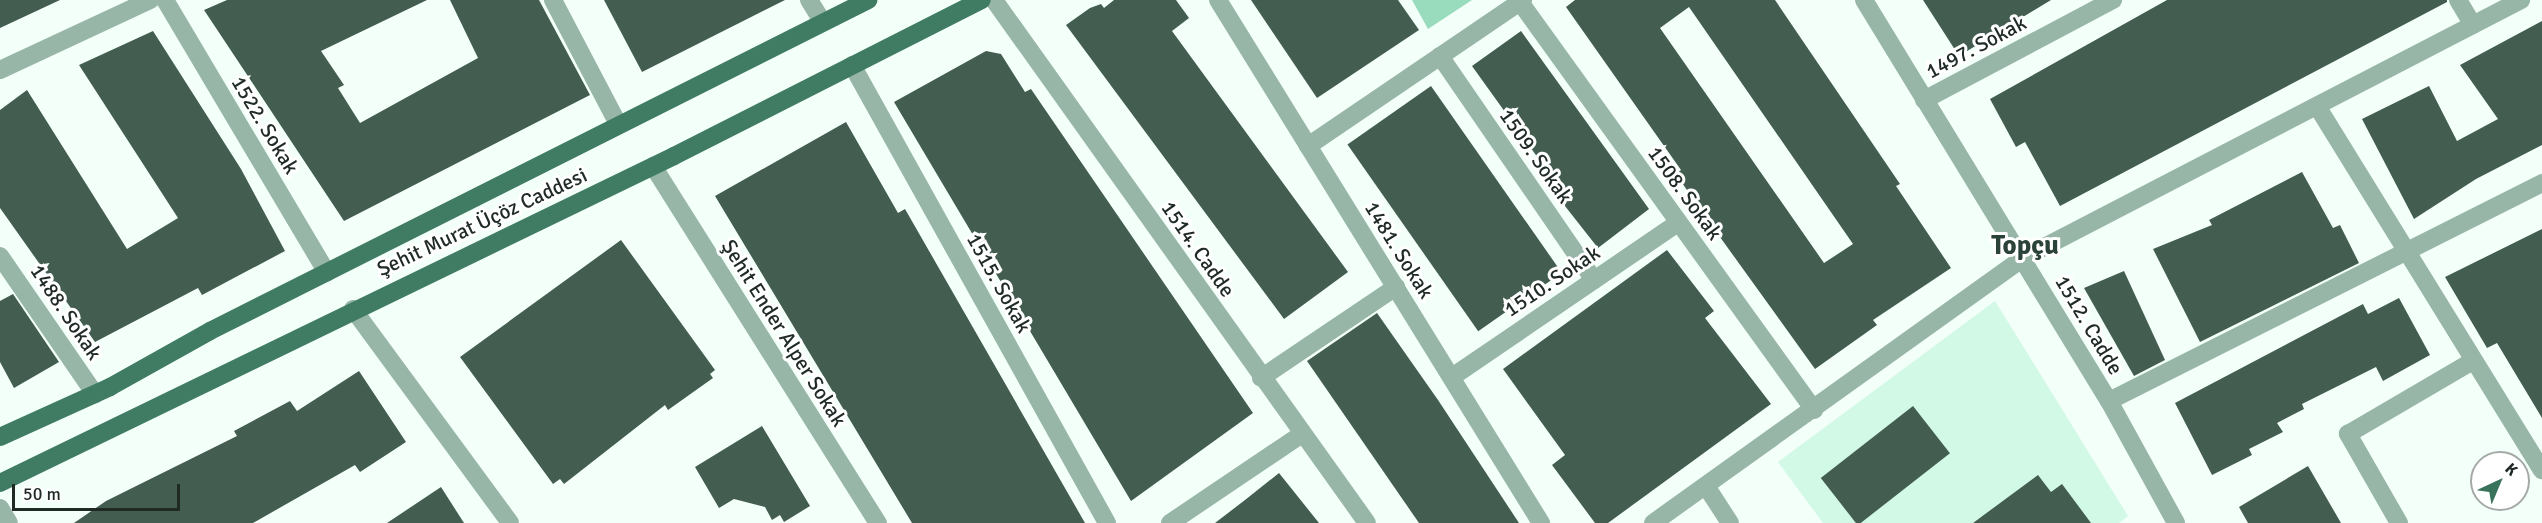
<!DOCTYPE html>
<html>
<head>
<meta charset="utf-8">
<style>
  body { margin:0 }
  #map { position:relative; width:2542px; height:523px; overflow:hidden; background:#f3fff9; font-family:Signika,sans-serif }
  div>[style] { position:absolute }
  .built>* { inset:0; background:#d2f8e6 }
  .green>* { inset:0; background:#98dbbd }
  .building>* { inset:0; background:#435d51; transform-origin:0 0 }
  .minor>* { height:18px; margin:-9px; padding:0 9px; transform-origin:9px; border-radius:9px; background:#98b6a8 }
  .major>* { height:18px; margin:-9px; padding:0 9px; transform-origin:9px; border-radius:9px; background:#407c63 }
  span { translate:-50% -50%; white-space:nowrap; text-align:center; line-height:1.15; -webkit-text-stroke:6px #fff; paint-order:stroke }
  .street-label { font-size:21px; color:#1f2a25 }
  .district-label { font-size:27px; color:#2a4238; font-weight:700 }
  .north { position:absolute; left:2470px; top:451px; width:60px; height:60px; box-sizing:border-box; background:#fff; border:2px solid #a5aaa8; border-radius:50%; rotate:44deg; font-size:16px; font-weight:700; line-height:24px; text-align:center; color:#1f2a25 }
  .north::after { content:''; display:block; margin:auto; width:21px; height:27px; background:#3a735c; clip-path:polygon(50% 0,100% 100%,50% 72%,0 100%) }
  .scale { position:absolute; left:12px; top:484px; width:168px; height:27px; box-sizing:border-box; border:3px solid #1f2a25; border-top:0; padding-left:8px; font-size:18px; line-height:21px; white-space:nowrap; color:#1f2a25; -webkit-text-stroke:4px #fff; paint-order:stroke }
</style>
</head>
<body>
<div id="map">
  <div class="built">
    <div style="clip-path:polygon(1995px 301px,2128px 516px,2119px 523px,1823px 523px,1778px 462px)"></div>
  </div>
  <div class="green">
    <div style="clip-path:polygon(1412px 0,1472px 0,1428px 29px)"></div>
  </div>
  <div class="building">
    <div style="clip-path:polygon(0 0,60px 0,0 28px)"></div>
    <div style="clip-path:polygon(227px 0,427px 0,321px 51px,344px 85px,338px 88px,360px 123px,478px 58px,450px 0,539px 0,590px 95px,344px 221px,204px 10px)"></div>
    <div style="clip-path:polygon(604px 0,785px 0,642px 72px)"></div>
    <div style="clip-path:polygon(1114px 0,1176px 0,1189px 18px,1172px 31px,1348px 272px,1284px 319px,1066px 25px,1090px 8px,1101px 4px,1104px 8px)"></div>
    <div style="clip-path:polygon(1251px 0,1398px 0,1419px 30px,1317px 98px)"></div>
    <div style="clip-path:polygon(evenodd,1575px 0,1775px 0,1900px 184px,1896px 186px,1951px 268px,1873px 320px,1877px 325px,1815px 369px,1702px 212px,1676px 174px,1681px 170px,1566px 7px,1575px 0,1689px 7px,1853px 244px,1824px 263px,1660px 28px,1689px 7px)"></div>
    <div style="clip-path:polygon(1923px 0,2051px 0,1959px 56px)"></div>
    <div style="clip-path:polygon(2167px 0,2447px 0,2447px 2px,2060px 206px,2025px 142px,2016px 147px,1990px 99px)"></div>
    <div style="clip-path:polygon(2542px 21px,2542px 145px,2476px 179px,2414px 219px,2362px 119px,2429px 86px,2457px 141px,2498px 119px,2460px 65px)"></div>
    <div style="clip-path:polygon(153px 31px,241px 169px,285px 251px,202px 295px,198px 288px,95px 342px,0 208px,0 110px,27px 90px,127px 249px,178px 218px,79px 65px)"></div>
    <div style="clip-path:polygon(1521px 31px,1649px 209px,1598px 248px,1550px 187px,1556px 183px,1472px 66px)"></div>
    <div style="clip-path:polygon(986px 51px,1001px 54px,1025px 92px,1031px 89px,1253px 413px,1131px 501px,894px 102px)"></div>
    <div style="left:1431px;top:86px;width:228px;height:102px;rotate:55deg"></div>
    <div style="clip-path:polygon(846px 122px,898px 213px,905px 209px,1085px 523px,912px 523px,715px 196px)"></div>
    <div style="clip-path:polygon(2302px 172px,2333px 228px,2340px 225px,2359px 263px,2200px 342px,2153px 249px,2212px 225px,2209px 220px)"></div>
    <div style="clip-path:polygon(2542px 229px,2542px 418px,2497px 343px,2487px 348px,2445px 277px)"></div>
    <div style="clip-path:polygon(621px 240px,715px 370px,710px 374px,713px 378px,668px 410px,665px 405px,564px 484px,560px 479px,553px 484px,460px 357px)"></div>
    <div style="clip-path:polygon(1667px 250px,1714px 311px,1705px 318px,1771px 404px,1608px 523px,1595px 523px,1552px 465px,1565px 455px,1503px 369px)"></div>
    <div style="clip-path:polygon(2124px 271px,2165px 360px,2134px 376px,2084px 288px)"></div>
    <div style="clip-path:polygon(13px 294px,59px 362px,14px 388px,0 362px,0 301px)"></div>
    <div style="clip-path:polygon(2399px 298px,2430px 355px,2383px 381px,2376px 367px,2302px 404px,2304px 409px,2277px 423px,2283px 432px,2249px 449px,2252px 455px,2212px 475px,2175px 403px,2363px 304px,2368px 314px)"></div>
    <div style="clip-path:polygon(1377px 313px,1438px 400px,1519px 523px,1419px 523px,1307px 361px)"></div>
    <div style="clip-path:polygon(359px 371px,406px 442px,360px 472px,355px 465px,253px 523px,74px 523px,106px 501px,237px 436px,234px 431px,290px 401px,297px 411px)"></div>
    <div style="left:1913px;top:406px;width:60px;height:117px;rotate:52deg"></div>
    <div style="clip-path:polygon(762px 426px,810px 506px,784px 522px,780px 515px,772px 520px,765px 507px,734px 499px,719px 508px,695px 467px)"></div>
    <div style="clip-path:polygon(2308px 466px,2341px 523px,2248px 523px,2239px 507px)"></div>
    <div style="clip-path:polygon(1279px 473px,1319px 523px,1215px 523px,1245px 500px)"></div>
    <div style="clip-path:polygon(2038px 475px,2051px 492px,2062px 484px,2091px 523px,1973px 523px)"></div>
    <div style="clip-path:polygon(441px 487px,464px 523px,387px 523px)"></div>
  </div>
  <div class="minor">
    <div style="left:165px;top:0;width:317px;rotate:59.3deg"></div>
    <div style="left:553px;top:0;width:140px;rotate:62.3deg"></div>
    <div style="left:809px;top:0;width:25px;rotate:58deg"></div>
    <div style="left:994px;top:0;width:642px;rotate:54.5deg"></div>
    <div style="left:1218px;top:0;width:615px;rotate:58.3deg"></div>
    <div style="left:1864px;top:0;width:470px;rotate:58.6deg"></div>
    <div style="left:2109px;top:401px;width:139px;rotate:61.2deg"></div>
    <div style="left:2458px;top:0;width:29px;rotate:59deg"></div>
    <div style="left:1520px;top:2px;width:503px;rotate:54.22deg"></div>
    <div style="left:1440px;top:56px;width:272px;rotate:55.5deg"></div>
    <div style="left:852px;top:65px;width:524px;rotate:60.89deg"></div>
    <div style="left:0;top:70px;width:166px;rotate:-25deg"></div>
    <div style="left:1924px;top:100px;width:214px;rotate:-27.9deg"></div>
    <div style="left:2317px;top:106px;width:428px;rotate:58.3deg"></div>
    <div style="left:1308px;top:146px;width:260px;rotate:-34.2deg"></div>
    <div style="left:653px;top:166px;width:422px;rotate:57.8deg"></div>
    <div style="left:0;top:256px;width:168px;rotate:55.5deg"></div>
    <div style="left:353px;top:309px;width:265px;rotate:53.7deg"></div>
    <div style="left:1452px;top:377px;width:273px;rotate:-34.3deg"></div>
    <div style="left:1261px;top:378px;width:163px;rotate:-34deg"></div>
    <div style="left:2109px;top:401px;width:485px;rotate:-26.7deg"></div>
    <div style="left:1706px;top:486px;width:44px;rotate:57deg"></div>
    <div style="left:0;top:508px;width:17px;rotate:59deg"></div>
    <div style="left:1170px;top:523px;width:159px;rotate:-34deg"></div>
    <div style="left:1653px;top:523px;width:455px;rotate:-35.6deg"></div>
    <div style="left:2023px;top:258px;width:561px;rotate:-27.39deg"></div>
    <div style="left:2399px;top:523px;width:103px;rotate:-119.8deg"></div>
    <div style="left:2348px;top:434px;width:145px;rotate:-30.3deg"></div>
  </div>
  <div class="major">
    <div style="left:0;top:437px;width:121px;rotate:-24.4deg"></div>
    <div style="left:110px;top:387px;width:115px;rotate:-29.2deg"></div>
    <div style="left:210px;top:331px;width:737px;rotate:-26.7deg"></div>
    <div style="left:0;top:483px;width:749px;rotate:-25.88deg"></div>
    <div style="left:674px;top:156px;width:345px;rotate:-26.9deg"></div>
  </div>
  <div class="street-label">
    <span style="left:1976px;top:47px;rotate:-28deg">1497. Sokak</span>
    <span style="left:265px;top:125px;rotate:59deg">1522. Sokak</span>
    <span style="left:1536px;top:156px;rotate:55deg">1509. Sokak</span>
    <span style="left:1685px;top:193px;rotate:54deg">1508. Sokak</span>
    <span style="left:482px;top:222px;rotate:-25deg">Şehit Murat Üçöz Caddesi</span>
    <span style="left:1198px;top:249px;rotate:55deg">1514. Cadde</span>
    <span style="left:1399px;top:250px;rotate:58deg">1481. Sokak</span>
    <span style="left:1552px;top:281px;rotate:-34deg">1510. Sokak</span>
    <span style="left:999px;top:283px;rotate:61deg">1515. Sokak</span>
    <span style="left:66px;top:312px;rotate:56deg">1488. Sokak</span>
    <span style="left:2089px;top:325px;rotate:59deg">1512. Cadde</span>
    <span style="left:784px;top:333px;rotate:58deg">Şehit Ender Alper Sokak</span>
  </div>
  <div class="district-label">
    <span style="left:2025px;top:246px">Topçu</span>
  </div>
  <div class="north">K</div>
  <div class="scale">50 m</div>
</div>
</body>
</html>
